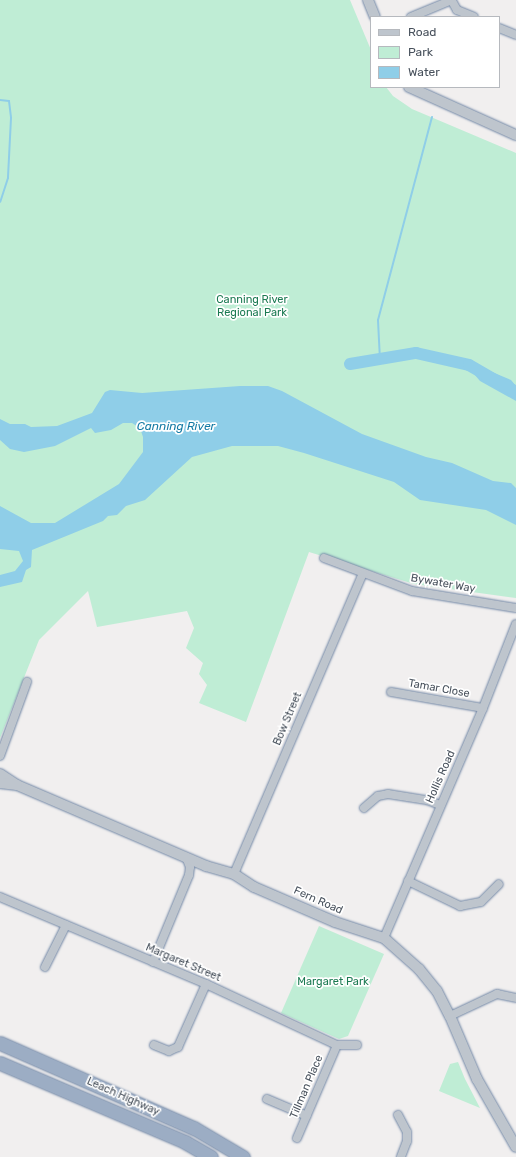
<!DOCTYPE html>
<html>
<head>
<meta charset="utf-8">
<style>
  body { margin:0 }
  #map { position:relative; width:516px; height:1157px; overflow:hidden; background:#f1efef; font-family:Rubik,sans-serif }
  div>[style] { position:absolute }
  .green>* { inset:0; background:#bfedd5 }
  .water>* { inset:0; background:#8fcee8 }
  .stream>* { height:2px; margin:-1px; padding:0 1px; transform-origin:1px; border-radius:1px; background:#8fcee8 }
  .river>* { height:12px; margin:-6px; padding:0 6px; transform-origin:6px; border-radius:6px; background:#8fcee8 }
  .roads { filter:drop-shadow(0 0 1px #7489a7) drop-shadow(0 0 1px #7489a7) }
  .minor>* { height:8px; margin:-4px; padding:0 4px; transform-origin:4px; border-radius:4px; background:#bec5cd }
  .tertiary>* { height:10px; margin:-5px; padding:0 5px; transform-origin:5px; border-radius:5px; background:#bec5cd }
  .trunk>* { height:13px; margin:-6.5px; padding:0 6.5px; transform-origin:6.5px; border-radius:6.5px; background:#9cadc4 }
  span { translate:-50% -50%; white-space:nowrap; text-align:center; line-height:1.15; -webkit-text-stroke:3.5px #fff; paint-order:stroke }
  .park-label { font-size:11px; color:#1b7a52 }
  .street-label { font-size:11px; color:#48515c }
  .water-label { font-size:12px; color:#137aa4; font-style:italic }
  .legend { position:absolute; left:370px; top:16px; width:130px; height:72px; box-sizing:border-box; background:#fff; border:1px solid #b6b9be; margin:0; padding:5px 7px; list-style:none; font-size:12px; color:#48515c }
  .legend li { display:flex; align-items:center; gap:8px; height:20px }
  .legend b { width:20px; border:1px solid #b6b9be }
</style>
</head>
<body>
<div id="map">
  <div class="green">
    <div style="clip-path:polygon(0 0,350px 0,371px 50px,371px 87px,386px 87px,393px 96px,412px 109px,516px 153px,516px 598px,414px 584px,309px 552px,246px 722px,199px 703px,207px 685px,199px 674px,203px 663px,186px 648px,194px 628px,187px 611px,97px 627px,88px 591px,39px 640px,0 738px)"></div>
    <div style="clip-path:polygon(319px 926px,384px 954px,348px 1036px,339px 1039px,281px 1013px)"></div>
    <div style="clip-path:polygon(458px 1062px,465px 1079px,480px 1108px,439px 1091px,450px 1064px)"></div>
  </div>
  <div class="water">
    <div style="clip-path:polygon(480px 367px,511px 380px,516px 386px,516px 401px,480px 381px,474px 374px,475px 368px)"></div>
    <div style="clip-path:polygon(240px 386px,268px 386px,282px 391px,362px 434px,426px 457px,452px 463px,493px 481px,511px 483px,516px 488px,516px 525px,486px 510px,420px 500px,394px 482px,304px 453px,278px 446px,232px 446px,192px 457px,145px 500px,126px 506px,117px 515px,108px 516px,103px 521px,32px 550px,31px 567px,26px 570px,22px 582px,0 587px,0 575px,15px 571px,23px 561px,19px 551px,0 549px,0 506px,31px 523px,55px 523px,119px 484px,143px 452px,143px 437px,140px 428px,132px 423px,123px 423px,111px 430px,95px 433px,91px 428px,55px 446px,24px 452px,10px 449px,0 440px,0 419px,10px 424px,25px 424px,31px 427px,57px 426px,92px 413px,105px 392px,110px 390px,142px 393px)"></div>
  </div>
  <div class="stream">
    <div style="left:0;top:100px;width:9px;rotate:6deg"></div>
    <div style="left:9px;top:101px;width:17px;rotate:83deg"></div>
    <div style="left:11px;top:118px;width:60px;rotate:92.9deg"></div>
    <div style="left:8px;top:178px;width:25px;rotate:108deg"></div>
    <div style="left:380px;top:360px;width:40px;rotate:-92.9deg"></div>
    <div style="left:378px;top:320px;width:210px;rotate:-75.1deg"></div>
  </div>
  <div class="river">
    <div style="left:350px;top:364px;width:67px;rotate:-9.5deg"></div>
    <div style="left:416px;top:353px;width:54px;rotate:12.8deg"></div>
    <div style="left:469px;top:365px;width:54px;rotate:29.9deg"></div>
  </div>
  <div class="roads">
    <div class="minor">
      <div style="left:452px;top:1px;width:10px;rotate:61deg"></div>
      <div style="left:457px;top:10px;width:18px;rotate:22deg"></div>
      <div style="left:411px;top:17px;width:44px;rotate:-22.5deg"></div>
      <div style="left:499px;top:28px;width:18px;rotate:22deg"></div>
      <div style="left:324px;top:558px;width:94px;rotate:20.6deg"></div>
      <div style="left:412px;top:591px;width:105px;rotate:9.3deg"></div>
      <div style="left:391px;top:692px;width:93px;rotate:9.9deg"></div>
      <div style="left:0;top:756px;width:79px;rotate:-70deg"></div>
      <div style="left:364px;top:808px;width:18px;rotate:-41deg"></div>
      <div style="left:378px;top:796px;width:10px;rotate:-11deg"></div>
      <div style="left:388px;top:794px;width:39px;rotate:9deg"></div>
      <div style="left:427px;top:800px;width:14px;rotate:21deg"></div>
      <div style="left:234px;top:874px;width:327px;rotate:-66.8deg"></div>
      <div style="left:408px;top:881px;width:58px;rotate:25.7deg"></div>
      <div style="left:460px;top:906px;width:21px;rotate:-11deg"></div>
      <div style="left:481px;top:902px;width:25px;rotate:-45deg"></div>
      <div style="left:0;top:897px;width:224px;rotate:22.9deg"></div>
      <div style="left:206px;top:984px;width:145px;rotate:25deg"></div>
      <div style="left:337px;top:1045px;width:20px"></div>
      <div style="left:384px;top:938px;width:250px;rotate:-66.7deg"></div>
      <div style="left:483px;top:708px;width:90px;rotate:-68.6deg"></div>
      <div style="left:153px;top:962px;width:94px;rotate:-67.5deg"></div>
      <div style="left:189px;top:875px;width:8px;rotate:-83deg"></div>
      <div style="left:190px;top:867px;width:11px;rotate:-112deg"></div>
      <div style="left:45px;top:967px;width:47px;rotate:-63.4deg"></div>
      <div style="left:450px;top:1016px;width:52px;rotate:-25.1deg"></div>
      <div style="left:497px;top:994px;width:19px;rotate:12deg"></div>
      <div style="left:154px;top:1045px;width:16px;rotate:22deg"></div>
      <div style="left:169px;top:1051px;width:10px;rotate:-24deg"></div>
      <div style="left:178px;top:1047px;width:69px;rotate:-66deg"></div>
      <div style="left:267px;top:1099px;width:43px;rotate:23deg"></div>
      <div style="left:398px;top:1115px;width:19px;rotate:62deg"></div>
      <div style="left:407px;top:1132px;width:9px;rotate:90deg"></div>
      <div style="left:407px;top:1141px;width:17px;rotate:111deg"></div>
      <div style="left:297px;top:1138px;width:101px;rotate:-66.7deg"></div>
    </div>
    <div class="tertiary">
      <div style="left:368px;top:0;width:18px;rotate:68deg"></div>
      <div style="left:409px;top:87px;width:117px;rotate:24.2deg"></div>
      <div style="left:0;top:774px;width:20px;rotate:33deg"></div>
      <div style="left:17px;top:785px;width:206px;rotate:23.2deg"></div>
      <div style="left:206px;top:866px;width:29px;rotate:16deg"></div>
      <div style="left:234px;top:874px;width:24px;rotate:33deg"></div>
      <div style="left:254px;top:887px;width:88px;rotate:23.4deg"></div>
      <div style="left:335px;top:922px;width:52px;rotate:18.1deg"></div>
      <div style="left:384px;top:938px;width:47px;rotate:41.5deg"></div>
      <div style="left:419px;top:969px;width:28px;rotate:51deg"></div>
      <div style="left:437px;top:991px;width:28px;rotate:63deg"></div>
      <div style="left:450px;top:1016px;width:69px;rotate:66.8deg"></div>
      <div style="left:477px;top:1079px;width:78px;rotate:60.2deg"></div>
      <div style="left:0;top:783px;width:17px;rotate:7deg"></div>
    </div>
    <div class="trunk">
      <div style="left:0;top:1043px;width:212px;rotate:23.7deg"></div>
      <div style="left:194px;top:1128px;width:57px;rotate:30.6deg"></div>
      <div style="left:0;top:1063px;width:201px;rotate:23.1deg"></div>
      <div style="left:185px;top:1142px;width:30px;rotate:30deg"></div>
    </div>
  </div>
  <div class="park-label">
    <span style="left:252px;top:307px">Canning River<br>Regional Park</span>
    <span style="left:333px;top:982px">Margaret Park</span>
  </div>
  <div class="street-label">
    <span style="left:443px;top:584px;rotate:10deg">Bywater Way</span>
    <span style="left:439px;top:689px;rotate:10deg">Tamar Close</span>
    <span style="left:288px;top:719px;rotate:-67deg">Bow Street</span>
    <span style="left:441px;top:777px;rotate:-66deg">Hollis Road</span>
    <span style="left:318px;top:901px;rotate:24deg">Fern Road</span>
    <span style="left:183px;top:963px;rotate:23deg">Margaret Street</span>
    <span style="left:307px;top:1087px;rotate:-67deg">Tillman Place</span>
    <span style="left:123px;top:1097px;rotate:24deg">Leach Highway</span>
  </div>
  <div class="water-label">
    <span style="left:176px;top:427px">Canning River</span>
  </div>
  <ul class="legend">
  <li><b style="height:5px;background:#bec5cd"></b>Road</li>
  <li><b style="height:11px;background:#bfedd5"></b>Park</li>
  <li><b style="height:11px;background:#8fcee8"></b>Water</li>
  </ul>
</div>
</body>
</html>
